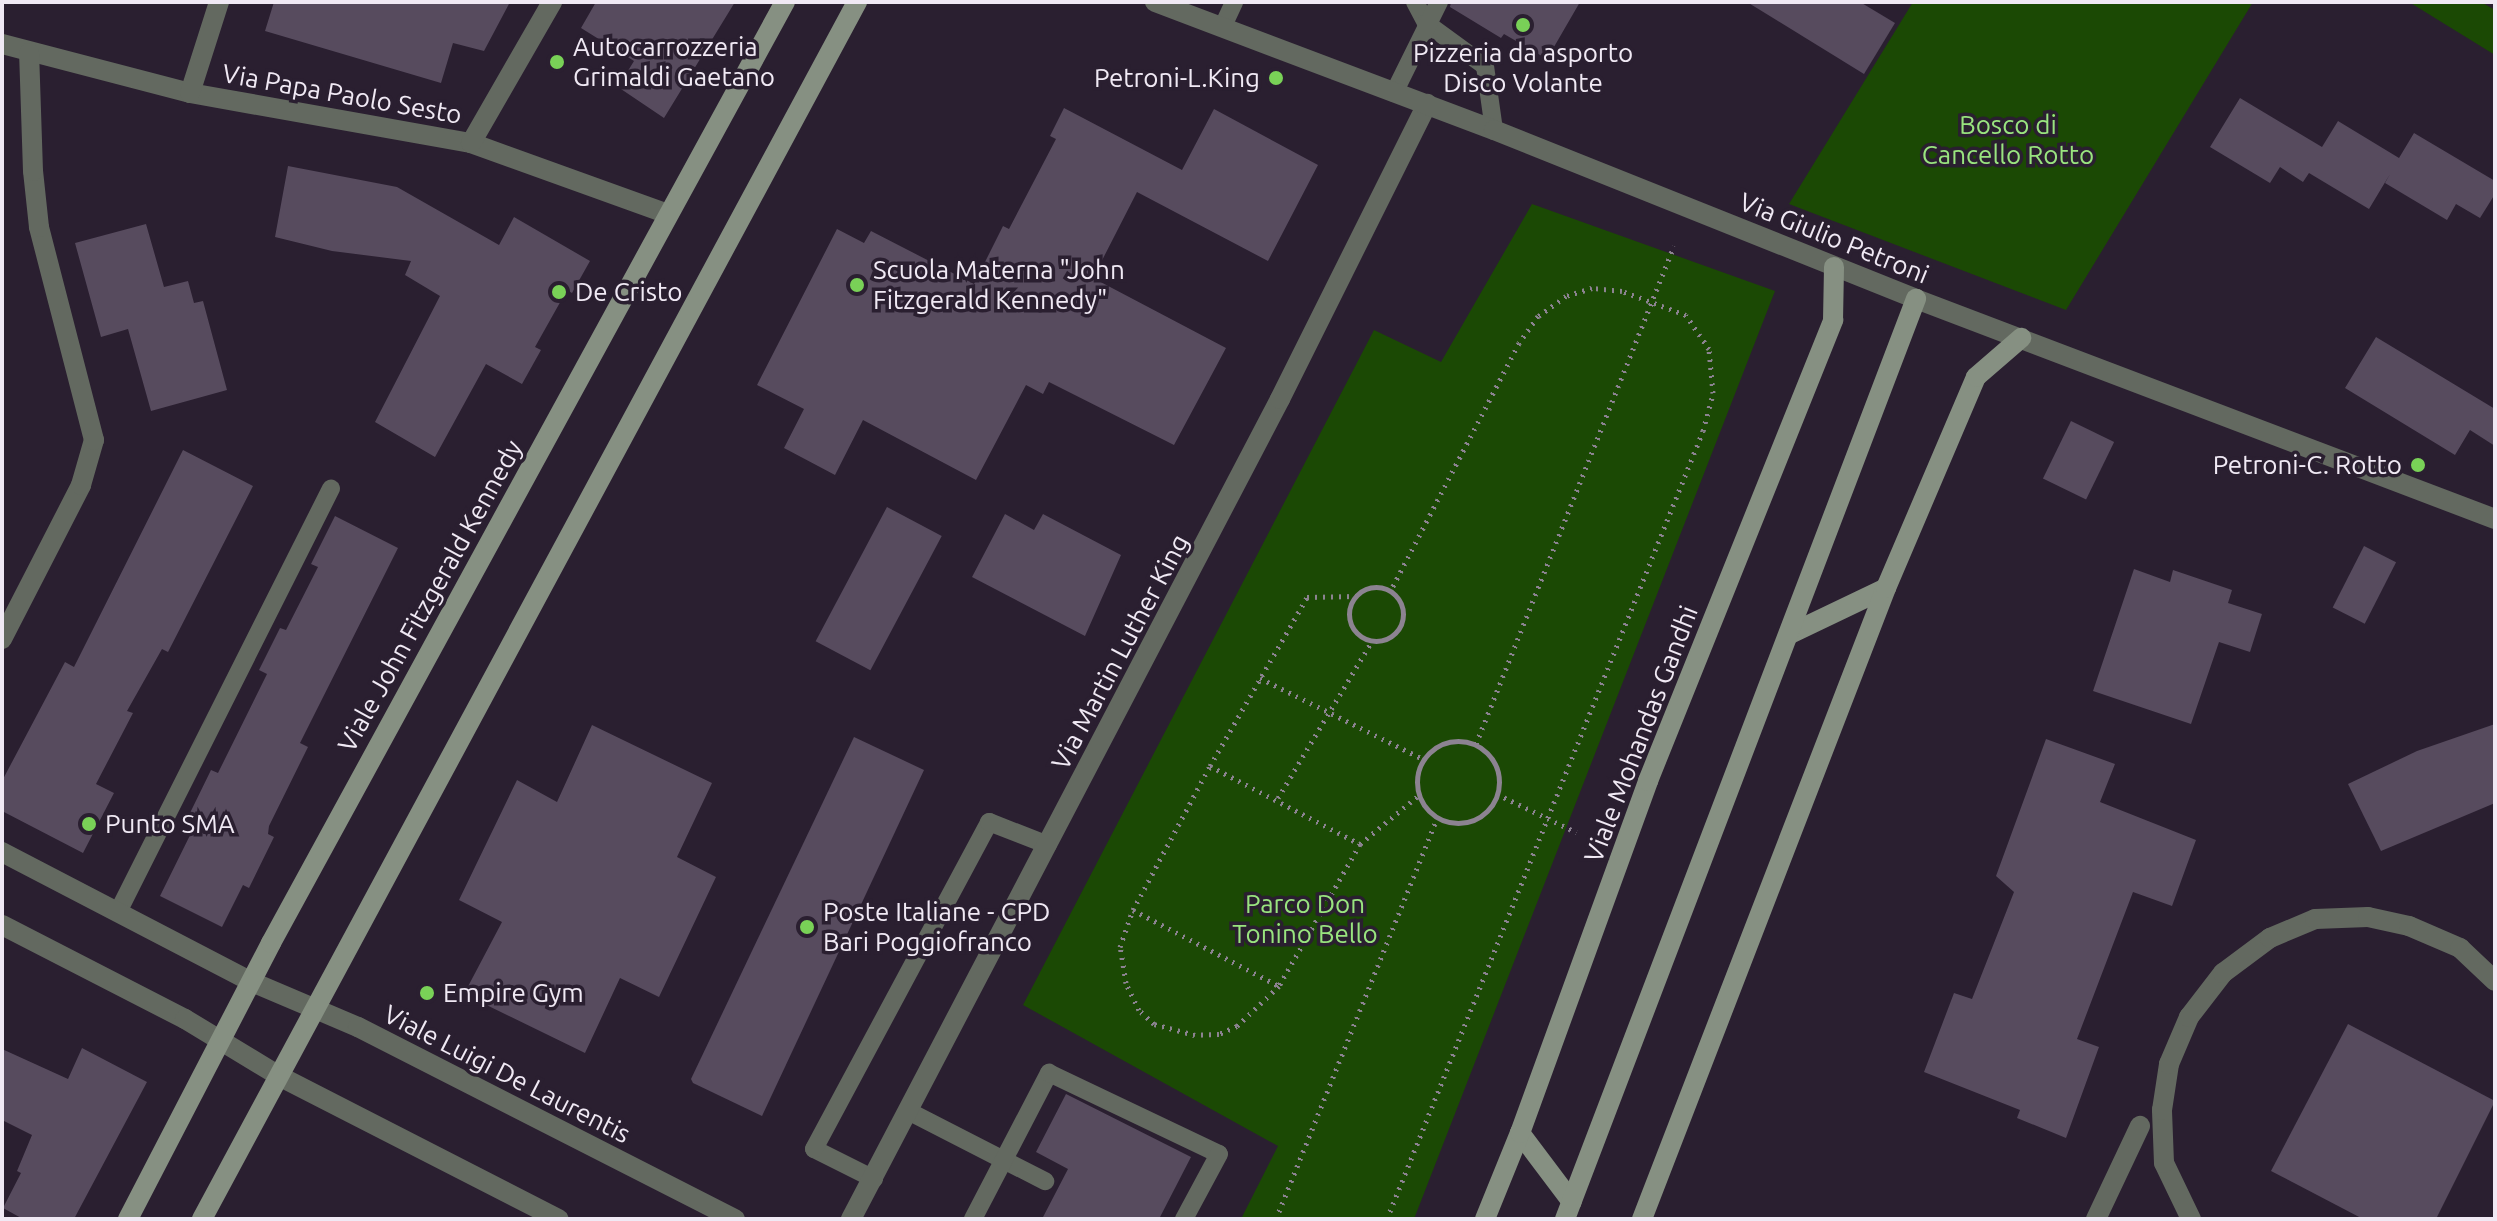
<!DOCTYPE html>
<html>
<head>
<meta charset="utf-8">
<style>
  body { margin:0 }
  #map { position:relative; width:2497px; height:1221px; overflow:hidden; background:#2a1f30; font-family:Ubuntu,sans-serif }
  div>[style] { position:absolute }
  .green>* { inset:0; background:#1b4904 }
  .building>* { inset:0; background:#574b5e; transform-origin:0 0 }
  .path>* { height:5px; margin-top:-2.5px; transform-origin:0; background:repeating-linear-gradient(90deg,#8c8391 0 2px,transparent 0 8px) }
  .path>.ring { margin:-2.5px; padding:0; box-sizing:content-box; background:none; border:5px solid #8c8391; border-radius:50% }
  .service>* { height:18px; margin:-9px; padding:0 9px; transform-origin:9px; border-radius:9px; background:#636960 }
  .minor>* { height:20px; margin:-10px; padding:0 10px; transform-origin:10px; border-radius:10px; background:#636960 }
  .tertiary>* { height:20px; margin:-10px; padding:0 10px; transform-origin:10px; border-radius:10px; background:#636960 }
  .secondary>* { height:20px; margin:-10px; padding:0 10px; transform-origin:10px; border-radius:10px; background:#869082 }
  .dots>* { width:22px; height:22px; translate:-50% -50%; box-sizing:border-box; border:4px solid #2a1f30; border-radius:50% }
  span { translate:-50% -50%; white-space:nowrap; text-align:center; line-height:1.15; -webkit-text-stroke:7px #2a1f30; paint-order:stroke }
  .poi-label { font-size:26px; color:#f0e9f4 }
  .left { translate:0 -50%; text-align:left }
  .right { translate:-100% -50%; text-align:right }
  .street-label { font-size:26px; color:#f0e9f4 }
  .park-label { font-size:26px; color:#99e47f }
  .frame { position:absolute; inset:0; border:4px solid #f0e9f4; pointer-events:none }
</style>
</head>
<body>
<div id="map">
  <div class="green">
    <div style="clip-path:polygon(1913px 2px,2253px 2px,2066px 310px,1789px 204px)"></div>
    <div style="clip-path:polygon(2409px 2px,2481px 2px,2495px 10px,2495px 55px)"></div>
    <div style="clip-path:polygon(1532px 204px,1775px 291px,1414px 1219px,1241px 1219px,1278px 1146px,1023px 1005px,1374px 330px,1441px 362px)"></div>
  </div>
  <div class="building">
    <div style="clip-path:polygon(274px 2px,510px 2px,484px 51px,453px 43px,441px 83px,265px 31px)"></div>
    <div style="clip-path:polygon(596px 2px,735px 2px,664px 118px,618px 87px,634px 61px,581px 28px)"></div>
    <div style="clip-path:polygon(1451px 2px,1580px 2px,1547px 59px,1504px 34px,1501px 38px,1450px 7px)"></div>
    <div style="clip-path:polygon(1747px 2px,1860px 2px,1895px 23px,1864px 74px)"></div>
    <div style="clip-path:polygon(2240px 98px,2322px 147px,2338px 121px,2399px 158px,2414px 133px,2495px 181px,2495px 194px,2480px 218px,2456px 204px,2447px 220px,2385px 183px,2390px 174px,2369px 209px,2309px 173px,2303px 182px,2280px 167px,2270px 183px,2210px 147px)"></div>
    <div style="clip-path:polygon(1064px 108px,1182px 170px,1214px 109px,1318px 165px,1268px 261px,1137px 192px,1093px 278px,1226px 348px,1174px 445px,1049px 382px,1043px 394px,1026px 385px,976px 480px,863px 420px,835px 475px,784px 448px,804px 409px,757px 385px,837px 229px,864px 243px,871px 231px,974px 284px,1003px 226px,1009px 229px,1056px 139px,1050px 136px)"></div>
    <div style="clip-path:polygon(288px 166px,397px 187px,499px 245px,514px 217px,590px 261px,572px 293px,567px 290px,535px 347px,541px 350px,522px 384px,486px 364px,435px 457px,375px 422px,440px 296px,405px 275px,411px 261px,332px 251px,275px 237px)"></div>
    <div style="clip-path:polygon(146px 224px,164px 287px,188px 281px,194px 303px,203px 301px,227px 390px,151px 411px,128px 329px,101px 337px,75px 243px)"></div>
    <div style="clip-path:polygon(2376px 337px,2495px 409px,2495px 446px,2470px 430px,2455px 455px,2345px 388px)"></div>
    <div style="left:2071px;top:421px;width:48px;height:64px;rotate:26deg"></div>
    <div style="clip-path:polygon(183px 450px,253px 486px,168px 652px,162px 649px,127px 711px,133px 713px,96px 784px,114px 793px,83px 853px,2px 811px,2px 781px,65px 662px,74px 667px)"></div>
    <div style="left:887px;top:507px;width:62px;height:152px;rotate:28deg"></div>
    <div style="clip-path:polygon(1005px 514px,1034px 530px,1043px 514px,1121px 555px,1085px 636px,972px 577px)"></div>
    <div style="clip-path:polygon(335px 516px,398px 548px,300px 743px,308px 747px,269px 826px,268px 834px,274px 837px,249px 888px,243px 885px,222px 927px,160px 896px,199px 817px,190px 813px,211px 770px,218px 773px,267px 674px,259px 670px,280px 628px,286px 630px,318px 567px,311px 564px)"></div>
    <div style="left:2364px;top:546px;width:36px;height:69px;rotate:27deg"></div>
    <div style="clip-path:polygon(2134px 569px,2170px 582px,2173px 570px,2232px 590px,2228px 603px,2262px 614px,2250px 652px,2219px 642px,2191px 724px,2093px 691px)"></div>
    <div style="clip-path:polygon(2495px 724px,2495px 803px,2381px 851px,2348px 784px,2417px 751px)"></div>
    <div style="clip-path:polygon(592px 725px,712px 783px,677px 857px,716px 877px,659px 997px,620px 978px,585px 1053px,464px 994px,502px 922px,459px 900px,517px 780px,557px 802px)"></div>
    <div style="clip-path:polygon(854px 737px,924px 770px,762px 1116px,693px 1083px,691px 1079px)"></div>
    <div style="clip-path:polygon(2046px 739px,2115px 764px,2100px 802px,2196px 840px,2172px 906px,2133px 892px,2077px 1039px,2099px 1047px,2066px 1138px,2017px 1118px,2020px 1110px,1924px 1072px,1954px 993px,1972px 999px,2014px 892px,1996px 876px)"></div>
    <div style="clip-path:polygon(2348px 1024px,2495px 1101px,2436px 1219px,2363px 1219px,2271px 1171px)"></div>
    <div style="clip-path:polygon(82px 1048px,147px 1082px,74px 1219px,23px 1219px,3px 1208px,21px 1173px,17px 1171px,32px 1135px,2px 1120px,2px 1049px,68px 1079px)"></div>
    <div style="clip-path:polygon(1066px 1094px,1191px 1157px,1159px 1219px,1042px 1219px,1068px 1169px,1036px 1152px)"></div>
  </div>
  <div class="path">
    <div class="ring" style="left:1349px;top:587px;width:49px;height:49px"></div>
    <div style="left:1260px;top:678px;width:182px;rotate:26.4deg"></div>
    <div class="ring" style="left:1417px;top:741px;width:77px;height:77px"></div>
    <div style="left:1476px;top:744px;width:536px;rotate:-68.32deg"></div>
    <div style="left:1210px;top:766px;width:169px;rotate:27.5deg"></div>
    <div style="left:1360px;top:844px;width:163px;rotate:119.7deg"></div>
    <div style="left:1279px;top:986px;width:58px;rotate:136.4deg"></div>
    <div style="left:1237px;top:1026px;width:20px;rotate:156deg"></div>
    <div style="left:1219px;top:1034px;width:24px;rotate:178deg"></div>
    <div style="left:1195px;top:1035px;width:42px;rotate:-165deg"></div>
    <div style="left:1154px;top:1024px;width:21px;rotate:-137deg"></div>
    <div style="left:1139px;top:1010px;width:30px;rotate:-116deg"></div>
    <div style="left:1126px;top:983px;width:36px;rotate:-99deg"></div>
    <div style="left:1120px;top:947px;width:39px;rotate:-71deg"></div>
    <div style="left:1133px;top:910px;width:163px;rotate:-61.9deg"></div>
    <div style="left:1210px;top:766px;width:195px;rotate:-60.1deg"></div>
    <div style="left:1307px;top:597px;width:49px;rotate:-1.2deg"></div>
    <div style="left:1497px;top:794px;width:88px;rotate:25.7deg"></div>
    <div style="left:1278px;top:798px;width:183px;rotate:-59.1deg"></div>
    <div style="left:1360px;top:844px;width:77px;rotate:-39.7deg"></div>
    <div style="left:1133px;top:910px;width:165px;rotate:27.5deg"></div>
    <div style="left:1276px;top:1219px;width:432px;rotate:-68.1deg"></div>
    <div style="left:1387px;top:1219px;width:849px;rotate:-68.15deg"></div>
    <div style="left:1703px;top:431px;width:39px;rotate:-75deg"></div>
    <div style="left:1713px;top:393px;width:44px;rotate:-95.2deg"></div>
    <div style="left:1709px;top:349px;width:41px;rotate:-124.1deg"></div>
    <div style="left:1686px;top:315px;width:68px;rotate:-159.4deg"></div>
    <div style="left:1622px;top:291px;width:30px;rotate:-174deg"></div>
    <div style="left:1592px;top:288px;width:27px;rotate:163deg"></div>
    <div style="left:1566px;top:296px;width:34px;rotate:144deg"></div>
    <div style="left:1538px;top:316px;width:33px;rotate:125deg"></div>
    <div style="left:1519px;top:343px;width:278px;rotate:117.4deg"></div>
  </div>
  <div class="service">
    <div style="left:1415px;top:2px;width:24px;rotate:62deg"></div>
    <div style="left:1426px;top:23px;width:73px;rotate:36.1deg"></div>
    <div style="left:1485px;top:66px;width:65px;rotate:82deg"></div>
    <div style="left:1223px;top:26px;width:26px;rotate:-65deg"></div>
    <div style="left:1394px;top:93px;width:102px;rotate:-63.7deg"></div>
    <div style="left:118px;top:912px;width:474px;rotate:-63.3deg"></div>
    <div style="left:910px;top:1112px;width:152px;rotate:27.1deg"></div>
    <div style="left:874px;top:1179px;width:67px;rotate:-153.4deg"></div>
    <div style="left:814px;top:1149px;width:371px;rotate:-61.8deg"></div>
    <div style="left:989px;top:822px;width:63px;rotate:21.3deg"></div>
    <div style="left:973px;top:1219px;width:165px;rotate:-62.5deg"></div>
    <div style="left:1049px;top:1073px;width:188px;rotate:25.5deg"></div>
    <div style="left:1219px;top:1154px;width:74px;rotate:118.3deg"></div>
  </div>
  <div class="minor">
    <div style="left:2px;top:44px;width:194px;rotate:14.6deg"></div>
    <div style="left:190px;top:93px;width:285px;rotate:10.1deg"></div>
    <div style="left:471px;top:143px;width:209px;rotate:19.8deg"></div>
    <div style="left:190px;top:93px;width:96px;rotate:-72.3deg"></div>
    <div style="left:471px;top:143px;width:163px;rotate:-60.1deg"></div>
    <div style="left:2px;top:639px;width:173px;rotate:-62.8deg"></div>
    <div style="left:81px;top:485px;width:47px;rotate:-73.9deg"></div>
    <div style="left:94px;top:440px;width:220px;rotate:-104.5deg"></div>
    <div style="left:39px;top:227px;width:56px;rotate:-96.1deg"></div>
    <div style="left:33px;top:171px;width:118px;rotate:-91.9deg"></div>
    <div style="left:2px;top:852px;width:282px;rotate:27.5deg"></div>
    <div style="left:2px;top:925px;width:206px;rotate:27.2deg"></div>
    <div style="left:185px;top:1019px;width:110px;rotate:31.2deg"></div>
    <div style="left:851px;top:1219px;width:925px;rotate:-62.38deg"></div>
    <div style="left:1280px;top:399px;width:330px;rotate:-63.5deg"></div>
    <div style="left:2096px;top:1219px;width:103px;rotate:-64.7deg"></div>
    <div style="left:2191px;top:1219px;width:62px;rotate:-115.7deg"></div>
    <div style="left:2164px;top:1163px;width:53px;rotate:-92.2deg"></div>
    <div style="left:2162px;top:1110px;width:47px;rotate:-81.3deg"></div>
    <div style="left:2169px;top:1064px;width:51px;rotate:-66.9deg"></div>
    <div style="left:2189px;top:1017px;width:56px;rotate:-52.3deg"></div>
    <div style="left:2223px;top:973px;width:59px;rotate:-36.7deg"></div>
    <div style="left:2270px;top:938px;width:49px;rotate:-22.9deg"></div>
    <div style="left:2315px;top:919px;width:53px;rotate:-2.2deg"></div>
    <div style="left:2368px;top:917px;width:42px;rotate:12.4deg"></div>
    <div style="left:2409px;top:926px;width:56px;rotate:23.3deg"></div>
    <div style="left:2460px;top:948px;width:48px;rotate:43.3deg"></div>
  </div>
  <div class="tertiary">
    <div style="left:1155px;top:2px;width:362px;rotate:20.7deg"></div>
    <div style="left:1494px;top:130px;width:455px;rotate:21.8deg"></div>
    <div style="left:1916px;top:299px;width:619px;rotate:20.81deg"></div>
    <div style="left:252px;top:982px;width:115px;rotate:23deg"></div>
    <div style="left:358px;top:1027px;width:423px;rotate:27deg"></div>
    <div style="left:279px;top:1076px;width:314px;rotate:27.1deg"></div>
  </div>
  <div class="secondary">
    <div style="left:1790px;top:634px;width:106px;rotate:-25.6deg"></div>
    <div style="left:1520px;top:1133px;width:86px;rotate:53deg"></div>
    <div style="left:128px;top:1219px;width:311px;rotate:-62.6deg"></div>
    <div style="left:271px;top:943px;width:1072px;rotate:-61.36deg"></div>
    <div style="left:202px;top:1219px;width:1382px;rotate:-61.71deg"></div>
    <div style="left:1485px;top:1219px;width:93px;rotate:-67.9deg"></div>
    <div style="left:1520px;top:1133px;width:375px;rotate:-70deg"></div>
    <div style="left:1648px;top:781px;width:497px;rotate:-68.1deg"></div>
    <div style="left:1833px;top:320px;width:53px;rotate:-88.9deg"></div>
    <div style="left:1565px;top:1219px;width:985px;rotate:-69.12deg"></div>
    <div style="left:1642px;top:1219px;width:677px;rotate:-68.86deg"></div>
    <div style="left:1886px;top:588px;width:229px;rotate:-66.9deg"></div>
    <div style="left:1976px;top:377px;width:60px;rotate:-40.9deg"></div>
  </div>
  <div class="dots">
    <div style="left:1523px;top:25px;background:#79d157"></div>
    <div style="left:557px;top:62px;background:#79d157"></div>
    <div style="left:1276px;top:78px;background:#79d157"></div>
    <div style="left:857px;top:285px;background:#79d157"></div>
    <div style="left:559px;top:292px;background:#79d157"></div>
    <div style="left:2418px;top:465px;background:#79d157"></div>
    <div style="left:89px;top:824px;background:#79d157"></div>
    <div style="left:807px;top:927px;background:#79d157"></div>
    <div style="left:427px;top:993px;background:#79d157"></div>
  </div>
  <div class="poi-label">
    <span class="left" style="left:573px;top:62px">Autocarrozzeria<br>Grimaldi Gaetano</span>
    <span style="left:1523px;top:68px">Pizzeria da asporto<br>Disco Volante</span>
    <span class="right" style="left:1260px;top:78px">Petroni-L.King</span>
    <span class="left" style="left:873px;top:285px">Scuola Materna "John<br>Fitzgerald Kennedy"</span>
    <span class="left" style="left:575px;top:292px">De Cristo</span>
    <span class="right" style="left:2402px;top:465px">Petroni-C. Rotto</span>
    <span class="left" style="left:105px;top:824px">Punto SMA</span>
    <span class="left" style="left:823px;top:927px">Poste Italiane - CPD<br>Bari Poggiofranco</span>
    <span class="left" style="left:443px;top:993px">Empire Gym</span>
  </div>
  <div class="street-label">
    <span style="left:342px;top:94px;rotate:10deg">Via Papa Paolo Sesto</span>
    <span style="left:1834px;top:238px;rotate:22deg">Via Giulio Petroni</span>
    <span style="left:430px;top:596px;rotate:-61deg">Viale John Fitzgerald Kennedy</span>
    <span style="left:1120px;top:652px;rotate:-62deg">Via Martin Luther King</span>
    <span style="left:1641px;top:734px;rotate:-69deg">Viale Mohandas Gandhi</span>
    <span style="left:507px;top:1074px;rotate:27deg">Viale Luigi De Laurentis</span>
  </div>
  <div class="park-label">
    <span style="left:2008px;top:140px">Bosco di<br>Cancello Rotto</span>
    <span style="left:1305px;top:919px">Parco Don<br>Tonino Bello</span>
  </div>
  <div class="frame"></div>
</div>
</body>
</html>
